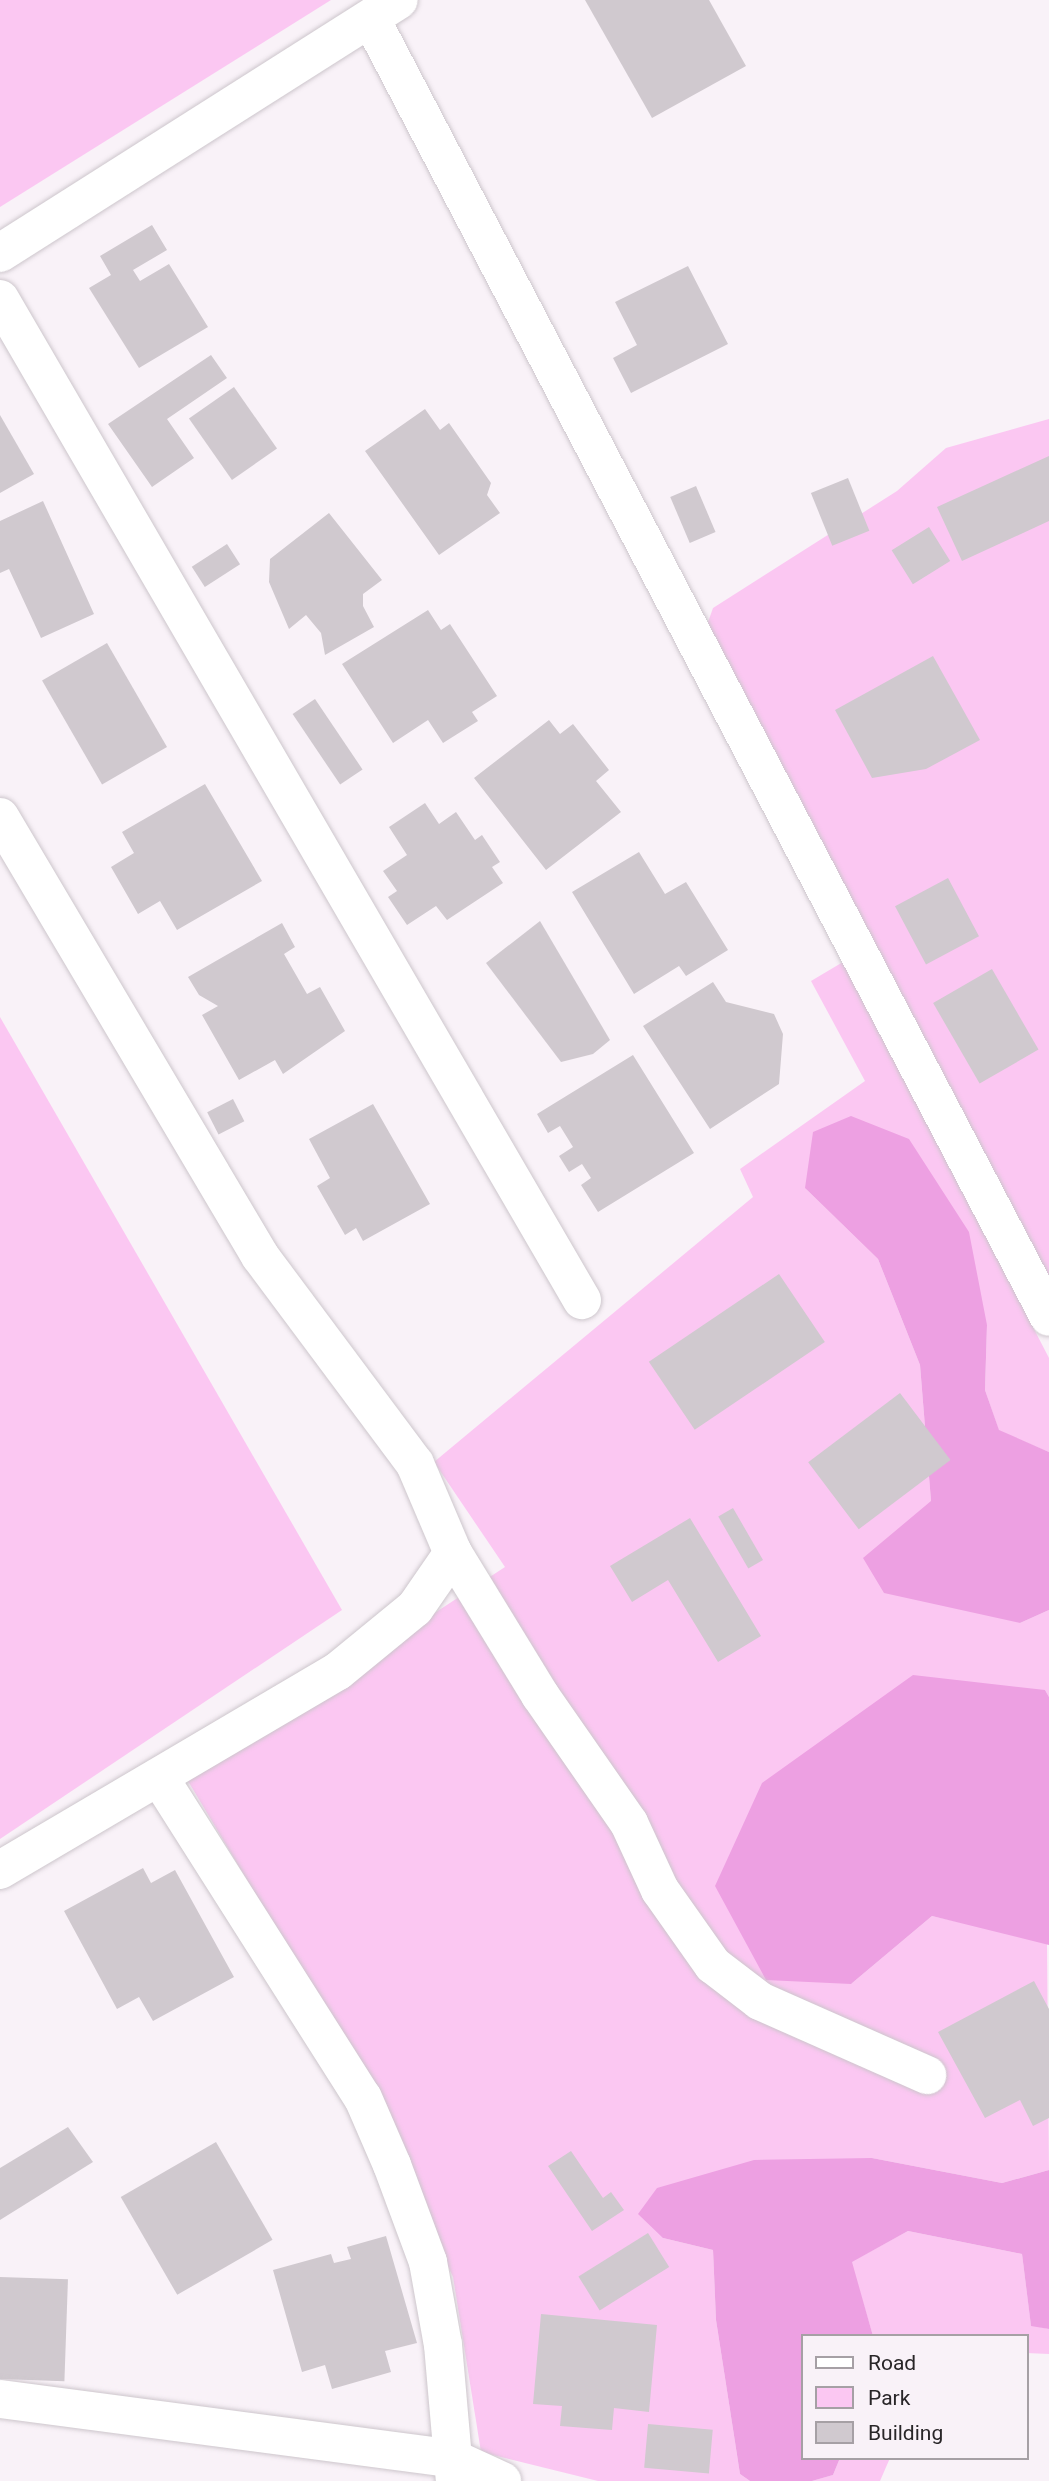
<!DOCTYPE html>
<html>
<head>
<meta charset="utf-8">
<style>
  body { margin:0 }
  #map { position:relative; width:1049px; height:2481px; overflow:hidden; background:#f9f2f8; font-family:Roboto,sans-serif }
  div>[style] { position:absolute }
  .green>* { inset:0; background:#fbc7f2 }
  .forest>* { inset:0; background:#eda0e2 }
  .building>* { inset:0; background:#d0c9cf; transform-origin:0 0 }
  .roads { filter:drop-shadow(0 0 2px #cdc6cc) drop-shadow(0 0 2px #cdc6cc) }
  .street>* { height:38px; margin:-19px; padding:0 19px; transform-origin:19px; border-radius:19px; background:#fff }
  span { translate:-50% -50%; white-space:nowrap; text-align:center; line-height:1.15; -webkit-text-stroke:6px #f9f2f8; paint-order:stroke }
  .legend { position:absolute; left:801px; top:2334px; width:228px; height:126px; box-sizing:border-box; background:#f9f2f8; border:2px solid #a6a0a5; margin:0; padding:9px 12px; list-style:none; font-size:21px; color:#292628 }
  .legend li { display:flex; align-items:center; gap:14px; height:35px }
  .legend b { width:35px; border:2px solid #a6a0a5 }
</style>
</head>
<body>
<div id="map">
  <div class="green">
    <div style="clip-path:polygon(0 0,331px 0,0 207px)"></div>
    <div style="clip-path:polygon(1049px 419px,1049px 1301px,707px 625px,713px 608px,897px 491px,946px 448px)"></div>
    <div style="clip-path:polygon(843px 962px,1049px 1358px,1049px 1452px,999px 1431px,985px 1390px,987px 1325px,805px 1188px,878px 1259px,920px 1365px,931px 1501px,1020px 1623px,1049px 1610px,1049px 1697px,1045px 1690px,851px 1984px,932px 1916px,1047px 1942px,1049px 2170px,1002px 2183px,872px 2158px,663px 2238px,713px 2250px,716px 2320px,740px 2474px,750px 2481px,598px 2481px,481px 2452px,453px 2277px,341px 2038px,185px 1776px,505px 1567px,434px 1462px,753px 1197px,740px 1169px,865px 1081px,811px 981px)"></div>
    <div style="clip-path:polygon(0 1017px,342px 1610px,0 1839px)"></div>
    <div style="clip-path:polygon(908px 2231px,1022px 2254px,1031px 2325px,1049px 2329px,1049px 2354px,1026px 2353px,1026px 2336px,873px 2336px,851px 2262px)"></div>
    <div style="clip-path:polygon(840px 2458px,890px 2458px,880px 2481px,812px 2481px,833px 2475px)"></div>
  </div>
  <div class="forest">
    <div style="clip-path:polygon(851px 1116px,909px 1139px,969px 1232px,987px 1325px,985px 1390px,999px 1430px,1049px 1452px,1049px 1610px,1020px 1623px,884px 1593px,863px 1558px,931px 1501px,920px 1365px,878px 1259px,805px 1188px,813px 1132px)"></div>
    <div style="clip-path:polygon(913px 1675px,1045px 1690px,1049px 1697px,1049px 1945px,932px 1916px,851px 1984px,766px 1980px,715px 1886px,762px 1783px)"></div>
    <div style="clip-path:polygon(872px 2158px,1002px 2183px,1049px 2170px,1049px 2329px,1031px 2326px,1022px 2254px,908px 2231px,852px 2262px,873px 2336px,802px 2336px,802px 2458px,840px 2458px,833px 2475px,812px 2481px,750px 2481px,740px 2474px,716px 2320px,713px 2250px,663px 2238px,638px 2214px,657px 2188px,754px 2160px)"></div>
  </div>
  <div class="building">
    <div style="clip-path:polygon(585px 0,709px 0,746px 66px,652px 118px)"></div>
    <div style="clip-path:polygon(152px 225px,167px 250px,133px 270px,140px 281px,169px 264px,208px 327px,139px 368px,89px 288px,111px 275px,100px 256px)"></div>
    <div style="clip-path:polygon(688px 266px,728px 344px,631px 393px,613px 358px,637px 345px,615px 302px)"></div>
    <div style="clip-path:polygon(211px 355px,227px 378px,167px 419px,194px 458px,152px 487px,108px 424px)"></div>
    <div style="left:234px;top:387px;width:75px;height:55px;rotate:55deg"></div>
    <div style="clip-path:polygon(425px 409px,440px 430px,449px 423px,491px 483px,487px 495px,500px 513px,439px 555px,365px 451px)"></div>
    <div style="clip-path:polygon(0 415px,34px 474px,0 493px)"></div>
    <div style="clip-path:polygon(1049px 456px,1049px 521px,962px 561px,937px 507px)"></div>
    <div style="left:848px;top:478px;width:57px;height:40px;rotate:68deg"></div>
    <div style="left:696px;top:486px;width:50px;height:28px;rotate:67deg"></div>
    <div style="clip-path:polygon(43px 501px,94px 614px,41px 638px,9px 569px,0 573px,0 521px)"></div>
    <div style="clip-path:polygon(329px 513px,382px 580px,363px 594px,363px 606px,374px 627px,325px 655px,321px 633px,306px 615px,289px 629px,269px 582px,270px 559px)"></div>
    <div style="left:929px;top:527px;width:40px;height:44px;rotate:58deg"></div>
    <div style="left:227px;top:544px;width:24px;height:42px;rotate:57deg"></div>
    <div style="clip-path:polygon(428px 610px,441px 630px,450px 624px,497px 696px,472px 712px,478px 721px,443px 743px,428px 720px,393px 743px,342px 664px)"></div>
    <div style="left:107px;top:643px;width:120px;height:75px;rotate:60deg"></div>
    <div style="clip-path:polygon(933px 656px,980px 740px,926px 769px,872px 778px,835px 710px)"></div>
    <div style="left:315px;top:699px;width:85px;height:27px;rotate:56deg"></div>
    <div style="clip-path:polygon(549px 720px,560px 734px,573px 724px,609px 770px,596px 781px,621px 812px,546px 870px,474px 778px)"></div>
    <div style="clip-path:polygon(205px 784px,262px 881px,177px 930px,160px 901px,138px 914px,111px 867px,134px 853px,122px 832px)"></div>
    <div style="clip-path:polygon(425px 803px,439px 824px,456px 812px,475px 840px,482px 835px,500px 862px,492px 867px,503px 883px,447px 920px,436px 906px,407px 925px,388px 897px,397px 891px,383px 871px,407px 855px,389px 827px)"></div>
    <div style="clip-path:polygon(639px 852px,665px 894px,686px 882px,728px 950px,686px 976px,679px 966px,634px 994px,572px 892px)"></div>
    <div style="left:948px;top:878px;width:66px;height:60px;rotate:62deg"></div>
    <div style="clip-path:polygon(540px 921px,610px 1040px,593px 1054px,561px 1062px,486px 963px)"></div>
    <div style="clip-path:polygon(282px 923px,295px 947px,284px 954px,307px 994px,320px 987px,345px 1031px,283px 1074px,275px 1060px,239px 1080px,202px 1015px,218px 1006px,199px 995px,188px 977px)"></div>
    <div style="left:992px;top:969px;width:93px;height:68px;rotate:60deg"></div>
    <div style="clip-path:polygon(713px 982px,726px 1002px,774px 1014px,783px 1034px,779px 1084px,710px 1129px,643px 1026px)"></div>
    <div style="clip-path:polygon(633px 1055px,694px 1153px,598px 1212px,581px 1185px,591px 1178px,582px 1164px,569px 1172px,559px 1156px,573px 1147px,560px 1126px,548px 1133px,537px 1114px)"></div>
    <div style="left:233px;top:1099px;width:25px;height:29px;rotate:63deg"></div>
    <div style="clip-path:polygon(373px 1104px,430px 1204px,363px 1241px,356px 1228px,345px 1235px,317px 1186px,330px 1178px,309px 1139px)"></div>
    <div style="left:779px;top:1274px;width:82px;height:157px;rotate:56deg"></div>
    <div style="left:900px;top:1393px;width:84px;height:115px;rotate:53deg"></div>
    <div style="left:733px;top:1508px;width:60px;height:17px;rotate:60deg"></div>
    <div style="clip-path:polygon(690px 1518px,761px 1636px,718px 1662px,668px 1580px,632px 1602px,610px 1566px)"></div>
    <div style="clip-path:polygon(143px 1868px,151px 1883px,175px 1870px,234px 1977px,153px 2021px,139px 1997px,117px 2009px,64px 1911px)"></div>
    <div style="clip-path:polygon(1034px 1981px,1049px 2009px,1049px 2118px,1033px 2126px,1020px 2100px,985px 2118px,938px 2032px)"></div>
    <div style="clip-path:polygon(68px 2127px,93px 2162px,0 2220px,0 2168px)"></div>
    <div style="left:216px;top:2142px;width:113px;height:110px;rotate:60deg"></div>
    <div style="clip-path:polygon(571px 2151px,603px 2198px,611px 2192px,624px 2210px,592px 2231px,548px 2166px)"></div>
    <div style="left:648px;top:2233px;width:40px;height:82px;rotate:58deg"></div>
    <div style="clip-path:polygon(386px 2236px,417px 2343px,385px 2351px,391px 2372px,332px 2389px,325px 2365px,302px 2372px,273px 2270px,331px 2254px,334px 2263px,351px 2259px,347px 2247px)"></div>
    <div style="left:0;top:2277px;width:68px;height:102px;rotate:2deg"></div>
    <div style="clip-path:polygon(541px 2314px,657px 2325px,649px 2412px,614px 2408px,612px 2430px,560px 2426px,562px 2406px,533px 2404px)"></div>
    <div style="left:648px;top:2424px;width:65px;height:44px;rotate:5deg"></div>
  </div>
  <div class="roads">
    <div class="street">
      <div style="left:371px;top:19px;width:1464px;rotate:62.42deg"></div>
      <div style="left:0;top:253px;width:472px;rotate:-32.4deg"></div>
      <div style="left:0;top:299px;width:1158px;rotate:59.83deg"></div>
      <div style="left:0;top:817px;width:510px;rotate:59.36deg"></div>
      <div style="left:260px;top:1256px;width:259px;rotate:53.3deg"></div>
      <div style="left:415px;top:1464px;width:97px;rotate:66.9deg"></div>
      <div style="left:453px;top:1553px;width:167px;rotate:58.5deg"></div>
      <div style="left:540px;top:1695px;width:156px;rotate:55.2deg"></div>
      <div style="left:629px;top:1823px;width:74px;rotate:65.2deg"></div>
      <div style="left:660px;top:1890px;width:92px;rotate:54.8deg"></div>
      <div style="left:713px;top:1965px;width:59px;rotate:37.5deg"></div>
      <div style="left:760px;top:2001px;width:183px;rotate:23.9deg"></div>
      <div style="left:159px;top:1777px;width:380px;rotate:57.6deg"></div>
      <div style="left:363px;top:2098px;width:73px;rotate:66.6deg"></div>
      <div style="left:392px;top:2165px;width:103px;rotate:69.6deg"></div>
      <div style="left:428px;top:2262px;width:84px;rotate:79.8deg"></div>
      <div style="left:443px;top:2345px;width:137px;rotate:85deg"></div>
      <div style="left:0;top:1870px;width:392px;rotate:-30.5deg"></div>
      <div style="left:338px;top:1671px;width:99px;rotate:-39.3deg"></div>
      <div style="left:415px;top:1608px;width:67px;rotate:-55.4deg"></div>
      <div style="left:0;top:2399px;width:458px;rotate:7.5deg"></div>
      <div style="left:454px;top:2459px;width:53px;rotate:24.6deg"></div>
    </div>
  </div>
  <ul class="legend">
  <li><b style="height:9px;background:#fff"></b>Road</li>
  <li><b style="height:19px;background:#fbc7f2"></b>Park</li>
  <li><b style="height:19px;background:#d0c9cf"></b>Building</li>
  </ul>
</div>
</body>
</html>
